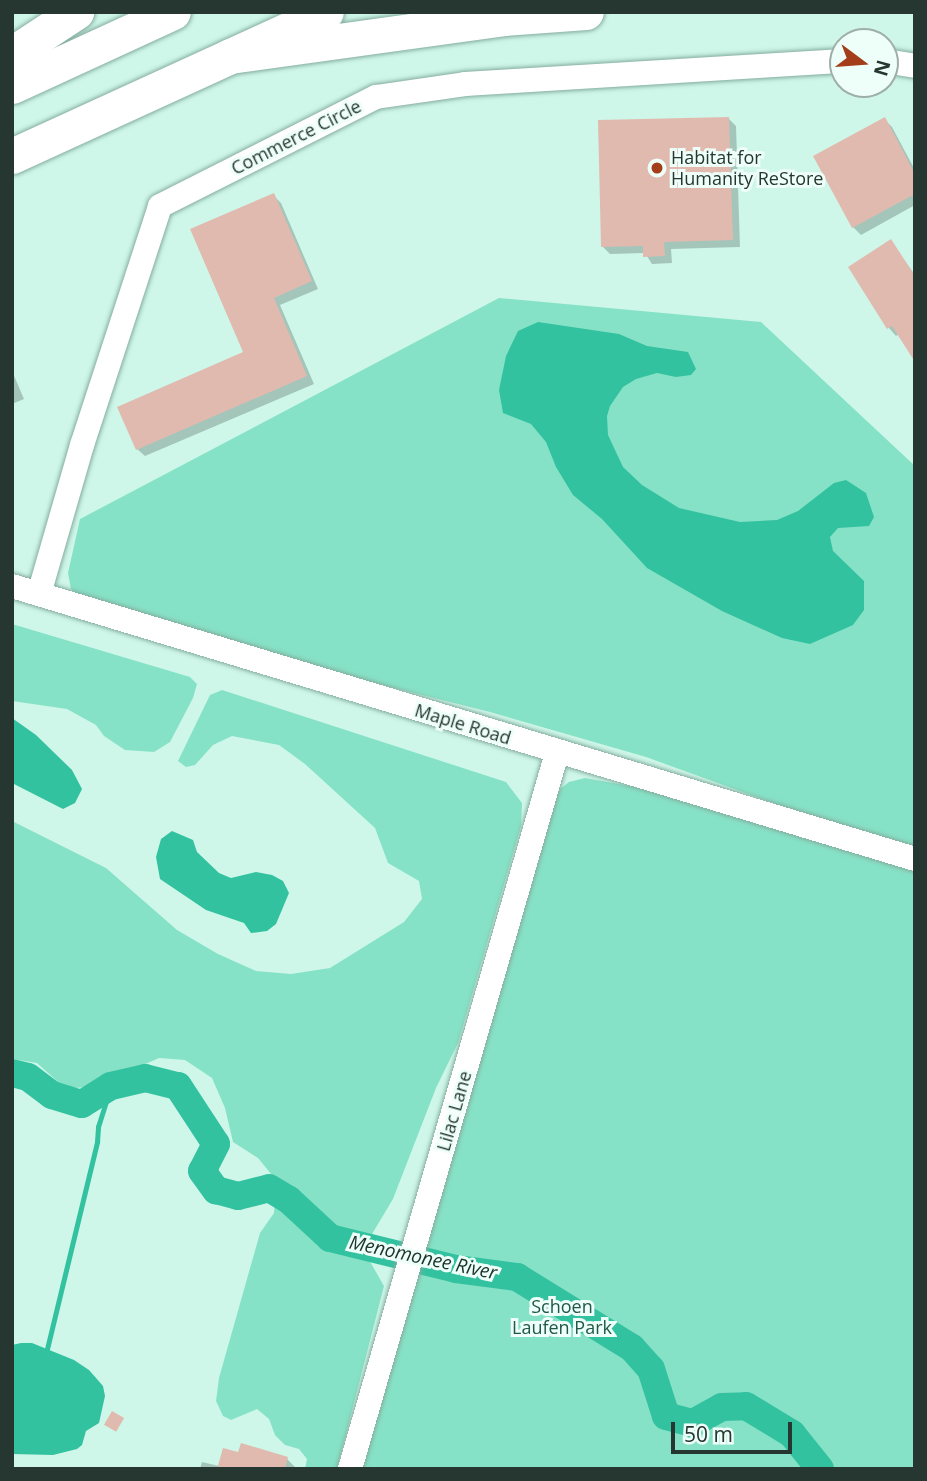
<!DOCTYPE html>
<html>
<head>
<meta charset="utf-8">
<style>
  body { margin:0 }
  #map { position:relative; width:927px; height:1481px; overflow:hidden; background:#cef7e9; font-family:"Open Sans",sans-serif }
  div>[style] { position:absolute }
  .green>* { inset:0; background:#86e2c6 }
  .water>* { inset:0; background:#33c2a0 }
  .shadow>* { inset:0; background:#0003 }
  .stream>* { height:4.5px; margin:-2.25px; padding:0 2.25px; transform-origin:2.25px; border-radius:2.25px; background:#33c2a0 }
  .river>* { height:28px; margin:-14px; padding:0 14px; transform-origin:14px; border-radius:14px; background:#33c2a0 }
  .building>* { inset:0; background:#e1baaf; transform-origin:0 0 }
  .roads { filter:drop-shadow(0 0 2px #85ad9f) drop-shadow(0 0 2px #85ad9f) }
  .minor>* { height:24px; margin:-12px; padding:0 12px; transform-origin:12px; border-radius:12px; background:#fff }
  .highway>* { height:35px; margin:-17.5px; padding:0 17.5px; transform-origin:17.5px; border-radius:17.5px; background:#fff }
  .dots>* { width:19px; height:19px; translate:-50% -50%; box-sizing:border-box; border:4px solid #eefef8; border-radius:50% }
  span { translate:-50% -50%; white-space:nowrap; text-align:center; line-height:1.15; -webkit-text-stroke:6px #eefef8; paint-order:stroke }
  .street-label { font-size:18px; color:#263631 }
  .poi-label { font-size:18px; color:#263631 }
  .left { translate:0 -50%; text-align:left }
  .park-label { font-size:18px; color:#215849 }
  .water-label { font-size:19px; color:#1c332c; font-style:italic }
  .frame { position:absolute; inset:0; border:14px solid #263631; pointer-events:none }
  .north { position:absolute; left:829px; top:28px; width:70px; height:70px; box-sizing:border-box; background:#eefef8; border:2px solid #9eaea8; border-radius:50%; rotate:106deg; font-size:19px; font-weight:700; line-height:28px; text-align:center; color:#263631 }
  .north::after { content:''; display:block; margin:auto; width:24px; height:32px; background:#a43d1a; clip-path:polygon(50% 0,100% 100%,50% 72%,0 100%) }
  .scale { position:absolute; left:671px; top:1422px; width:121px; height:32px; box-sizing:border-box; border:4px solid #263631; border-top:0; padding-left:9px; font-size:21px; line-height:24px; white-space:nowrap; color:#263631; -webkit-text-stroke:5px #eefef8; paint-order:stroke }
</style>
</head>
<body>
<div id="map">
  <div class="green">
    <div style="clip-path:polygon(499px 298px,761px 322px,915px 466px,915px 850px,817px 819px,646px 757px,490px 712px,338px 674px,79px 596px,71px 589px,68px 573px,80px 519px)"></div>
    <div style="clip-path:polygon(12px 624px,190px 677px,197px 684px,193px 698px,170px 742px,154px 752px,125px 750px,104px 736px,96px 725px,67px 709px,12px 701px)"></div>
    <div style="clip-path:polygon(222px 690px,506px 782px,522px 803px,521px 826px,458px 1043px,436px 1088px,393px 1199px,372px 1234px,368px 1258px,384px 1286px,337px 1469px,305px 1469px,307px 1459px,299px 1449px,285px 1445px,275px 1435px,269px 1419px,257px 1409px,231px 1420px,223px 1416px,216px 1401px,219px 1378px,260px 1233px,274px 1213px,276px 1180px,258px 1158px,233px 1142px,225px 1108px,212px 1078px,185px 1060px,159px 1058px,95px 1086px,66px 1089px,37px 1063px,12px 1059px,12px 821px,106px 868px,177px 930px,218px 954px,256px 971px,291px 974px,330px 968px,404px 922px,422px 899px,419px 881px,388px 863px,375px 828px,305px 764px,279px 745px,232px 736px,213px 745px,195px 765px,186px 767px,178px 761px,210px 695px)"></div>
    <div style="clip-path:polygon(585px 778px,674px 794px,915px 868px,915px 1469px,359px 1469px,555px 801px,559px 790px,569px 782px)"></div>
  </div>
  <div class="water">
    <div style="clip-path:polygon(538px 322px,619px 334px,647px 346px,688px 352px,696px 369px,691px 375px,676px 377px,657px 373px,636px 379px,623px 387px,610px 406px,607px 416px,608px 435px,623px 467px,642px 485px,679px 508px,740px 522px,777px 520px,798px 511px,834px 483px,846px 480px,866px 493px,874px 517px,869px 526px,838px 528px,830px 537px,833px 551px,864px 581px,864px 610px,853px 625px,810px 644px,782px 638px,722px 611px,647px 568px,602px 519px,573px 495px,556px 467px,546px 442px,531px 424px,503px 413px,499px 390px,506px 356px,518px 331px)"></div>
    <div style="clip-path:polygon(12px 718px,36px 735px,72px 770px,82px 789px,75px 803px,63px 809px,12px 783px)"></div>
    <div style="clip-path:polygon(172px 831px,193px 840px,197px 852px,219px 873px,231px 878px,256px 872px,272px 875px,283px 881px,289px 893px,276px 924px,267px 931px,251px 933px,244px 923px,206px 910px,160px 879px,156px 857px,161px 839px)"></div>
    <div style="clip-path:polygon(21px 1343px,32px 1343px,74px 1360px,89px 1370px,103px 1386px,105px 1396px,99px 1423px,86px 1431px,82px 1445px,77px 1449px,53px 1455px,12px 1454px,12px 1345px)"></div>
  </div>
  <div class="shadow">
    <div style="clip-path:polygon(729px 119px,736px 126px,740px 247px,671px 249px,672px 263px,652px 264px,645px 253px,610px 254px,602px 246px)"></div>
    <div style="clip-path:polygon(884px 119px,892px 127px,915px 170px,915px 205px,861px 235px,853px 227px)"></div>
    <div style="clip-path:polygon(273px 195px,281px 203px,318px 289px,280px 305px,314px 384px,145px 456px,137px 449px,245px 353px)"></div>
    <div style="clip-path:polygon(891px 242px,915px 275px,915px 359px,899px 334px,896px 336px,889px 328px,850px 268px)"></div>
    <div style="clip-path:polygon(12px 371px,24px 399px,12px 404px)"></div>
    <div style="clip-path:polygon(239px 1454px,287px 1459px,295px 1467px,200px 1469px,202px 1462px,219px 1466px)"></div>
  </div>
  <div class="stream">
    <div style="left:47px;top:1349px;width:213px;rotate:-76.4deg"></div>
    <div style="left:97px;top:1142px;width:15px;rotate:-86deg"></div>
    <div style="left:98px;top:1127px;width:43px;rotate:-72.4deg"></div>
  </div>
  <div class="river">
    <div style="left:12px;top:1073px;width:16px;rotate:14deg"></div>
    <div style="left:28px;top:1077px;width:30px;rotate:37deg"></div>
    <div style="left:52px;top:1095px;width:31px;rotate:17deg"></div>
    <div style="left:82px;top:1104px;width:34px;rotate:-32deg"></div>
    <div style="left:111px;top:1086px;width:35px;rotate:-13deg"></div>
    <div style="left:145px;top:1078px;width:34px;rotate:14deg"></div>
    <div style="left:178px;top:1086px;width:69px;rotate:56.8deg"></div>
    <div style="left:216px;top:1144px;width:30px;rotate:117deg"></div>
    <div style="left:202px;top:1171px;width:24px;rotate:54deg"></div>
    <div style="left:216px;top:1190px;width:23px;rotate:15deg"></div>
    <div style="left:238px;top:1196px;width:32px;rotate:-14deg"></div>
    <div style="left:269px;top:1188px;width:23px;rotate:31deg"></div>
    <div style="left:289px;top:1200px;width:56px;rotate:42.8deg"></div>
    <div style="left:330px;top:1238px;width:130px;rotate:13.8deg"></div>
    <div style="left:456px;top:1269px;width:62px;rotate:7.5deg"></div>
    <div style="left:517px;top:1277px;width:135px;rotate:31.7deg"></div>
    <div style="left:632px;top:1348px;width:28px;rotate:48deg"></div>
    <div style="left:651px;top:1369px;width:49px;rotate:72.3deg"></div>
    <div style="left:666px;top:1416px;width:28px;rotate:15deg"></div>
    <div style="left:693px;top:1423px;width:33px;rotate:-29deg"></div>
    <div style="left:722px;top:1407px;width:24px;rotate:-2deg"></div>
    <div style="left:746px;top:1406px;width:54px;rotate:31.3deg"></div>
    <div style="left:792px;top:1434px;width:45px;rotate:51.3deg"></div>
  </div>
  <div class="building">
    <div style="clip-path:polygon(729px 117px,733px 240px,664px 242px,665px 256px,643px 257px,643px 246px,601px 247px,598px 120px)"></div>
    <div style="clip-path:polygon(885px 117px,915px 174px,915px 194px,852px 228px,813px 156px)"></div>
    <div style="clip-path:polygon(274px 193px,312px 281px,274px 298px,307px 376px,136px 450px,117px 407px,243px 352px,190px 229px)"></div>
    <div style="clip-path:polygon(891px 239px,915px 276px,915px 362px,892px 326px,887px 329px,848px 267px)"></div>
    <div style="left:112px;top:1411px;width:14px;height:16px;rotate:30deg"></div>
    <div style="clip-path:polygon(241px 1443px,288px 1457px,285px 1469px,217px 1469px,223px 1448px,238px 1452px)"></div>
  </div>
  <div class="roads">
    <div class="minor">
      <div style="left:885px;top:61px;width:30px;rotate:9deg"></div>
      <div style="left:12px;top:586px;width:943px;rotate:16.82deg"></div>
      <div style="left:39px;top:594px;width:155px;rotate:-73.9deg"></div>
      <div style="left:82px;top:445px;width:251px;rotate:-71.9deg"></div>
      <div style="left:160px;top:206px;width:242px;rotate:-26.8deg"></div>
      <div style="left:376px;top:97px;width:90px;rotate:-8.3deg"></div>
      <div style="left:465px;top:84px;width:379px;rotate:-3.5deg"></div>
      <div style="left:350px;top:1469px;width:745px;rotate:-73.88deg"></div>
    </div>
    <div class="highway">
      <div style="left:12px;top:54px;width:77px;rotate:-33.3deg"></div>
      <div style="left:230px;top:56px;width:276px;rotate:-7.9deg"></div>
      <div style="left:503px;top:18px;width:83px;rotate:-4.1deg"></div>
      <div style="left:12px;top:86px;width:177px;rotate:-24.7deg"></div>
      <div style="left:12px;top:156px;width:345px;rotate:-24.6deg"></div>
    </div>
  </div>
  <div class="dots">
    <div style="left:657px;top:168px;background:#a43d1a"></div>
  </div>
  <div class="street-label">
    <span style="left:296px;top:137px;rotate:-27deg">Commerce Circle</span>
    <span style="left:463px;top:724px;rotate:17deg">Maple Road</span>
    <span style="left:454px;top:1111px;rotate:-74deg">Lilac Lane</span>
  </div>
  <div class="poi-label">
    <span class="left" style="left:671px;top:168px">Habitat for<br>Humanity ReStore</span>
  </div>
  <div class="park-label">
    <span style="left:562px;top:1317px">Schoen<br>Laufen Park</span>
  </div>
  <div class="water-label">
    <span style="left:423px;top:1258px;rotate:12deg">Menomonee River</span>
  </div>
  <div class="frame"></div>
  <div class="north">N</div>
  <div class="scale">50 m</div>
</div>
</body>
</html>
